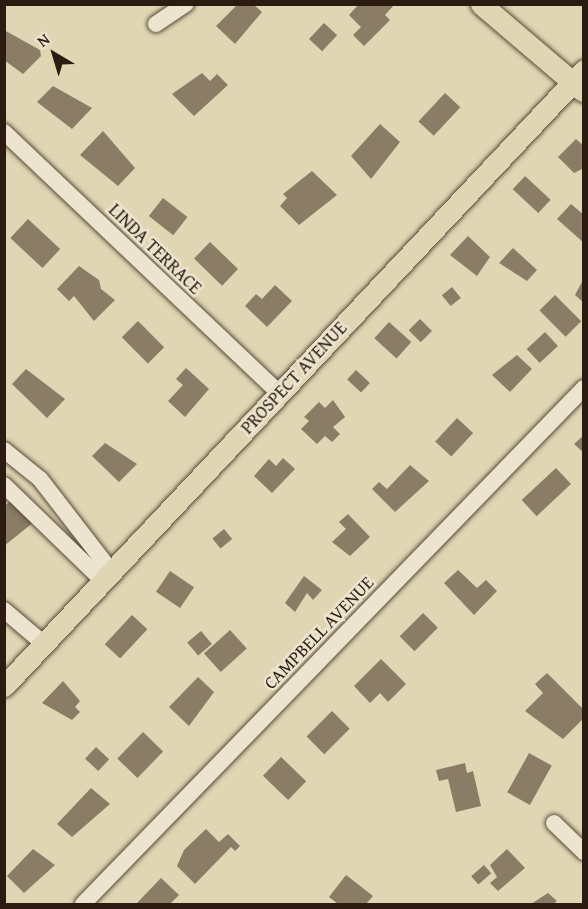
<!DOCTYPE html>
<html>
<head>
<meta charset="utf-8">
<style>
  body { margin:0 }
  #map { position:relative; width:588px; height:909px; overflow:hidden; background:#e1d6b3; font-family:"Gentium Book Plus",serif }
  div>[style] { position:absolute }
  .building>* { inset:0; background:#8a7c65; transform-origin:0 0 }
  .roads { filter:drop-shadow(0 0 2px #584a3a) drop-shadow(0 0 2px #584a3a) }
  .minor>* { height:16px; margin:-8px; padding:0 8px; transform-origin:8px; border-radius:8px; background:#ece4ce }
  .major>* { height:21px; margin:-10.5px; padding:0 10.5px; transform-origin:10.5px; border-radius:10.5px; background:#e1d6b3 }
  span { translate:-50% -50%; white-space:nowrap; text-align:center; line-height:1.15; -webkit-text-stroke:5px #ece4ce; paint-order:stroke }
  .street-label { font-size:18px; color:#2b1b11 }
  .frame { position:absolute; inset:0; border:6px solid #2b1b11; pointer-events:none }
  .north { position:absolute; left:24px; top:24px; width:60px; height:60px; -webkit-text-stroke:4px #ece4ce; paint-order:stroke; rotate:322deg; font-size:16px; font-weight:700; line-height:24px; text-align:center; color:#2b1b11 }
  .north::after { content:''; display:block; margin:auto; width:21px; height:27px; background:#2b1b11; clip-path:polygon(50% 0,100% 100%,50% 72%,0 100%) }
</style>
</head>
<body>
<div id="map">
  <div class="building">
    <div style="clip-path:polygon(253px 4px,262px 12px,235px 44px,216px 26px,237px 5px)"></div>
    <div style="clip-path:polygon(359px 4px,395px 4px,385px 15px,390px 20px,364px 46px,353px 35px,361px 27px,349px 15px)"></div>
    <div style="left:324px;top:23px;width:18px;height:22px;rotate:43deg"></div>
    <div style="clip-path:polygon(4px 30px,40px 50px,41px 56px,23px 74px,4px 60px)"></div>
    <div style="clip-path:polygon(202px 73px,210px 81px,217px 74px,228px 85px,194px 116px,172px 94px)"></div>
    <div style="clip-path:polygon(53px 86px,92px 108px,72px 129px,37px 102px)"></div>
    <div style="left:445px;top:93px;width:21px;height:39px;rotate:43deg"></div>
    <div style="clip-path:polygon(380px 124px,400px 142px,371px 179px,351px 156px)"></div>
    <div style="clip-path:polygon(103px 131px,135px 168px,118px 186px,80px 155px)"></div>
    <div style="clip-path:polygon(576px 139px,584px 146px,584px 168px,574px 173px,558px 157px)"></div>
    <div style="clip-path:polygon(312px 171px,337px 195px,299px 225px,280px 206px,287px 198px,283px 194px)"></div>
    <div style="left:525px;top:176px;width:35px;height:18px;rotate:43deg"></div>
    <div style="left:163px;top:198px;width:31px;height:23px;rotate:38deg"></div>
    <div style="clip-path:polygon(571px 204px,584px 215px,584px 243px,557px 219px)"></div>
    <div style="left:28px;top:219px;width:44px;height:26px;rotate:43deg"></div>
    <div style="clip-path:polygon(468px 236px,490px 257px,477px 276px,450px 255px)"></div>
    <div style="left:210px;top:242px;width:39px;height:23px;rotate:44deg"></div>
    <div style="clip-path:polygon(513px 248px,537px 270px,527px 281px,499px 263px)"></div>
    <div style="clip-path:polygon(79px 266px,99px 280px,101px 289px,115px 300px,94px 321px,74px 296px,69px 301px,57px 289px)"></div>
    <div style="clip-path:polygon(584px 278px,584px 303px,575px 295px)"></div>
    <div style="clip-path:polygon(275px 285px,292px 301px,267px 327px,245px 306px,256px 294px,262px 299px)"></div>
    <div style="left:452px;top:287px;width:14px;height:13px;rotate:51deg"></div>
    <div style="left:555px;top:295px;width:37px;height:22px;rotate:45deg"></div>
    <div style="left:420px;top:319px;width:17px;height:16px;rotate:45deg"></div>
    <div style="left:138px;top:321px;width:37px;height:23px;rotate:45deg"></div>
    <div style="left:389px;top:322px;width:30px;height:22px;rotate:42deg"></div>
    <div style="left:545px;top:332px;width:19px;height:25px;rotate:47deg"></div>
    <div style="clip-path:polygon(517px 355px,532px 369px,510px 392px,492px 375px)"></div>
    <div style="clip-path:polygon(186px 368px,209px 389px,185px 417px,168px 401px,183px 385px,176px 379px)"></div>
    <div style="clip-path:polygon(26px 369px,65px 399px,47px 418px,12px 384px)"></div>
    <div style="left:356px;top:370px;width:19px;height:13px;rotate:43deg"></div>
    <div style="clip-path:polygon(333px 400px,345px 417px,333px 427px,340px 434px,332px 442px,325px 436px,317px 444px,301px 429px,309px 421px,304px 417px,319px 402px,325px 408px)"></div>
    <div style="left:457px;top:418px;width:22px;height:32px;rotate:43deg"></div>
    <div style="clip-path:polygon(584px 435px,584px 453px,574px 444px)"></div>
    <div style="clip-path:polygon(105px 443px,137px 464px,119px 482px,92px 456px)"></div>
    <div style="clip-path:polygon(283px 458px,295px 469px,272px 493px,254px 476px,269px 459px,276px 466px)"></div>
    <div style="clip-path:polygon(410px 465px,429px 481px,395px 512px,372px 489px,379px 482px,387px 489px)"></div>
    <div style="left:556px;top:468px;width:22px;height:47px;rotate:47deg"></div>
    <div style="clip-path:polygon(15px 498px,34px 522px,4px 546px,4px 506px)"></div>
    <div style="clip-path:polygon(348px 514px,370px 537px,350px 556px,332px 542px,346px 529px,339px 522px)"></div>
    <div style="left:224px;top:529px;width:13px;height:15px;rotate:51deg"></div>
    <div style="clip-path:polygon(458px 570px,477px 588px,486px 580px,497px 591px,474px 615px,444px 583px)"></div>
    <div style="left:170px;top:571px;width:29px;height:25px;rotate:34deg"></div>
    <div style="clip-path:polygon(304px 576px,322px 590px,313px 600px,307px 593px,295px 612px,285px 603px)"></div>
    <div style="left:423px;top:613px;width:21px;height:33px;rotate:45deg"></div>
    <div style="left:132px;top:615px;width:21px;height:40px;rotate:43deg"></div>
    <div style="left:230px;top:630px;width:25px;height:35px;rotate:48deg"></div>
    <div style="left:201px;top:631px;width:17px;height:18px;rotate:50deg"></div>
    <div style="clip-path:polygon(381px 659px,406px 684px,388px 702px,380px 693px,370px 703px,354px 686px)"></div>
    <div style="clip-path:polygon(547px 673px,584px 710px,584px 718px,563px 739px,525px 711px,543px 693px,535px 684px)"></div>
    <div style="clip-path:polygon(198px 677px,214px 692px,189px 726px,169px 707px)"></div>
    <div style="clip-path:polygon(63px 681px,80px 701px,75px 707px,80px 712px,72px 720px,42px 703px)"></div>
    <div style="left:332px;top:711px;width:25px;height:36px;rotate:45deg"></div>
    <div style="left:143px;top:732px;width:28px;height:37px;rotate:44deg"></div>
    <div style="left:96px;top:747px;width:18px;height:16px;rotate:43deg"></div>
    <div style="left:529px;top:753px;width:26px;height:45px;rotate:29deg"></div>
    <div style="left:281px;top:757px;width:35px;height:26px;rotate:44deg"></div>
    <div style="clip-path:polygon(465px 763px,467px 773px,473px 771px,481px 806px,456px 812px,448px 779px,439px 781px,436px 770px)"></div>
    <div style="clip-path:polygon(91px 788px,110px 804px,72px 837px,57px 824px)"></div>
    <div style="clip-path:polygon(206px 829px,219px 842px,228px 834px,240px 846px,235px 851px,231px 847px,195px 884px,177px 866px,184px 850px)"></div>
    <div style="clip-path:polygon(33px 849px,55px 865px,24px 893px,7px 876px)"></div>
    <div style="clip-path:polygon(507px 849px,525px 868px,498px 891px,490px 883px,497px 877px,490px 865px)"></div>
    <div style="left:484px;top:865px;width:11px;height:17px;rotate:49deg"></div>
    <div style="clip-path:polygon(346px 875px,373px 896px,366px 904px,338px 904px,329px 897px)"></div>
    <div style="clip-path:polygon(161px 878px,179px 895px,170px 904px,136px 904px)"></div>
    <div style="clip-path:polygon(548px 893px,557px 901px,553px 904px,531px 904px)"></div>
  </div>
  <div class="roads">
    <div class="minor">
      <div style="left:156px;top:24px;width:36px;rotate:-34deg"></div>
      <div style="left:4px;top:132px;width:379px;rotate:43.5deg"></div>
      <div style="left:4px;top:450px;width:46px;rotate:38.9deg"></div>
      <div style="left:40px;top:479px;width:118px;rotate:52.3deg"></div>
      <div style="left:4px;top:485px;width:138px;rotate:44.1deg"></div>
      <div style="left:4px;top:610px;width:52px;rotate:40.4deg"></div>
      <div style="left:554px;top:823px;width:42px;rotate:44deg"></div>
      <div style="left:83px;top:904px;width:719px;rotate:-45.85deg"></div>
    </div>
    <div class="major">
      <div style="left:481px;top:4px;width:134px;rotate:40.5deg"></div>
      <div style="left:4px;top:686px;width:846px;rotate:-46.72deg"></div>
    </div>
  </div>
  <div class="street-label">
    <span style="left:155px;top:249px;rotate:44deg">LINDA TERRACE</span>
    <span style="left:294px;top:378px;rotate:-47deg">PROSPECT AVENUE</span>
    <span style="left:319px;top:633px;rotate:-46deg">CAMPBELL AVENUE</span>
  </div>
  <div class="frame"></div>
  <div class="north">N</div>
</div>
</body>
</html>
